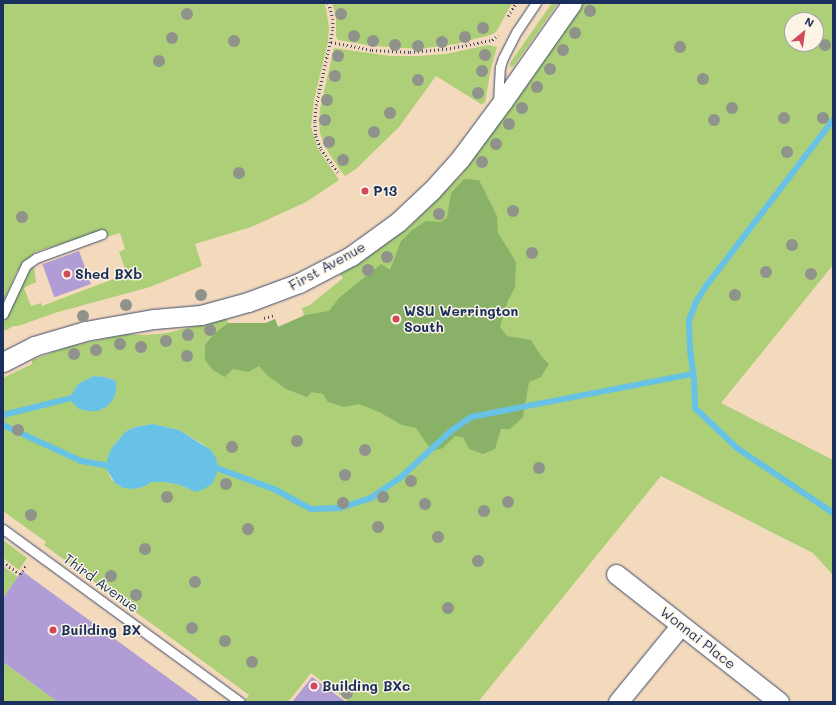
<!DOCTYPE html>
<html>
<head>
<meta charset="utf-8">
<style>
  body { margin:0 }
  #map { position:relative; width:836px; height:705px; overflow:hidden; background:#f4dabc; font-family:Mali,sans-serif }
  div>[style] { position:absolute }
  .green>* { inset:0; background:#accf77 }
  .forest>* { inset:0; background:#89b268 }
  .water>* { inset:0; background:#68c2e6 }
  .stream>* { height:6px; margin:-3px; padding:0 3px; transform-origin:3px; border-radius:3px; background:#68c2e6 }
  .building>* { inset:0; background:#b09dd5; transform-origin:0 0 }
  .path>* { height:2.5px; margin-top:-1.25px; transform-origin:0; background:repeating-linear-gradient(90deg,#3c496c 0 1px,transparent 0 4px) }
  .roads { filter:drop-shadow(0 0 1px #3c496c) drop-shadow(0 0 1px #3c496c) }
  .lane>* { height:9px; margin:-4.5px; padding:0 4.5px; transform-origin:4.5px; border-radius:4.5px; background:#fff }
  .street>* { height:19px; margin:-9.5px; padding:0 9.5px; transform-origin:9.5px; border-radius:9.5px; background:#fff }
  .trees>* { width:12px; height:12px; margin:-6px; border-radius:50%; background:#90928c }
  .dots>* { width:11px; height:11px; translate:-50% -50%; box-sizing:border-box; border:2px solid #fcf5e5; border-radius:50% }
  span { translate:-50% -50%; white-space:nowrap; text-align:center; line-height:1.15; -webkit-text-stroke:3px #fcf5e5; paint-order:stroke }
  .poi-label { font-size:14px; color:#1b2f5e; font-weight:700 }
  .left { translate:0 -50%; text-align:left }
  .street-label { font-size:14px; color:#1b2f5e }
  .frame { position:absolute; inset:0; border:4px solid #1b2f5e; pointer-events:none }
  .north { position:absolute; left:784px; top:12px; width:40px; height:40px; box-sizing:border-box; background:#fcf5e5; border:1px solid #a2a6af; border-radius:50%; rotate:29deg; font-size:11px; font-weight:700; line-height:16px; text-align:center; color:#1b2f5e }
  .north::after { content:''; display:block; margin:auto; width:14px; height:18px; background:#d1495b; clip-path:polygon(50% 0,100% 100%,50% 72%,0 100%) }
</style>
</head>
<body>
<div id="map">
  <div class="green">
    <div style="clip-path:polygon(3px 3px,325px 3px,329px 27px,328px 42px,314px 100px,311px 127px,318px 149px,339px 180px,306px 202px,251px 227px,195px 244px,202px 266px,150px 287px,58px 312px,18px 326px,13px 326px,5px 331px,3px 325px,5px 320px,27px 274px,34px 266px,36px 282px,24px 288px,31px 306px,41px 303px,42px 306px,127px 274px,119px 252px,125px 249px,120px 233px,104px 238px,101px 231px,35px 252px,16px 273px,3px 303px)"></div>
    <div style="clip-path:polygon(332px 3px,512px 3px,496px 32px,490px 35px,456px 44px,419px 49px,373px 46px,338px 40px,336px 36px,336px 15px)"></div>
    <div style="clip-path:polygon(552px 3px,558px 3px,514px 66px,510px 67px,510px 63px)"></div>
    <div style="clip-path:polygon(evenodd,584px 3px,833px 3px,833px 265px,721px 403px,833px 460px,833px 575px,813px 553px,661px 476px,478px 702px,349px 702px,311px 673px,288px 702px,244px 702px,249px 695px,44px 545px,46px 542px,3px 511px,3px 378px,32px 364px,32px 360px,68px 347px,94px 341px,127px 334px,145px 335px,167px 333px,226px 318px,228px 323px,266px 323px,275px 319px,278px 327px,304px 316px,302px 308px,310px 305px,343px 278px,340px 274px,358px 264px,409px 227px,461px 175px,584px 3px,792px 20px,816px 20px,816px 44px,792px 44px,792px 20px,584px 3px,94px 376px,105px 377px,116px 381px,116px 391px,106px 407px,98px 411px,83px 410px,78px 384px,94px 376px,584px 3px,153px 424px,179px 430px,203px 444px,214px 454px,217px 462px,218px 471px,191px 490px,180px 485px,165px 482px,152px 482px,143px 487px,133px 489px,119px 486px,111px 479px,107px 470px,107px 465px,111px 449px,126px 431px,135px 427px,153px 424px)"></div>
    <div style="clip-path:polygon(488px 45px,497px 47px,491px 68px,485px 103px,481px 104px,436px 76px,399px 127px,356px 169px,345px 176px,340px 170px,325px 147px,320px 133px,319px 122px,320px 109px,334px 48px,390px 56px,418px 56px,446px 54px)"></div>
    <div style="clip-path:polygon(3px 540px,27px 558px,19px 570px,3px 558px)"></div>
    <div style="clip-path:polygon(3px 566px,18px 577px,3px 598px)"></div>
    <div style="clip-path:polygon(3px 662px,58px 702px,3px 702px)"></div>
  </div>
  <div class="forest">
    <div style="clip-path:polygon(464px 179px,479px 180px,497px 216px,498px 233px,516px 262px,515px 287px,507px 303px,500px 327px,507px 336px,531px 340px,541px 356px,549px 364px,541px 377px,529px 382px,523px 417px,510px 429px,501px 429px,495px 449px,483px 454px,469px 449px,463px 437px,455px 436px,443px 448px,432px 451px,416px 428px,402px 425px,379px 412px,359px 404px,344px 407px,328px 402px,323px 394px,312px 392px,307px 397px,286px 389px,268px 376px,259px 366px,248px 372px,233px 369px,225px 377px,213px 370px,205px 360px,205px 345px,215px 333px,228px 323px,266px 323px,275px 319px,278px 327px,305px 315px,329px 311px,339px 298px,381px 264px,390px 270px,401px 241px,412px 230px,426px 221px,440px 222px,447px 218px,451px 193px)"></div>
  </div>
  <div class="water">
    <div style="clip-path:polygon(94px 376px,105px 377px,116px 381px,116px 391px,113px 400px,106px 407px,98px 411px,88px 411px,79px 409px,69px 399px,78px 384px)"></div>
    <div style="clip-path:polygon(153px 424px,179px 430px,211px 450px,216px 458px,218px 467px,216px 476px,212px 484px,204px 489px,196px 492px,180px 485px,165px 482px,152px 482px,143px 487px,133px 489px,123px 488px,115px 483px,107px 470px,107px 460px,111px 449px,126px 431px,135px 427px)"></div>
  </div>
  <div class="stream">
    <div style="left:833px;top:120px;width:209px;rotate:127.4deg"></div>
    <div style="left:706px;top:286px;width:19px;rotate:122deg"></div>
    <div style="left:696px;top:302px;width:19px;rotate:111deg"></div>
    <div style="left:689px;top:320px;width:30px;rotate:88deg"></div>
    <div style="left:690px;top:350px;width:28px;rotate:82deg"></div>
    <div style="left:694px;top:378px;width:30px;rotate:88deg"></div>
    <div style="left:695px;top:408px;width:58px;rotate:43.6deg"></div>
    <div style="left:737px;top:448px;width:116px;rotate:34.1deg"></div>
    <div style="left:3px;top:415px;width:74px;rotate:-14deg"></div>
    <div style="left:3px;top:425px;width:86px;rotate:24.8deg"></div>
    <div style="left:81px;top:461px;width:35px;rotate:10deg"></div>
    <div style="left:211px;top:466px;width:67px;rotate:20.1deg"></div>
    <div style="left:274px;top:489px;width:42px;rotate:28.4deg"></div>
    <div style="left:311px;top:509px;width:29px;rotate:-2deg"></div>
    <div style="left:340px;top:508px;width:33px;rotate:-18deg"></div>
    <div style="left:371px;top:498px;width:35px;rotate:-35deg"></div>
    <div style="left:400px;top:478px;width:69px;rotate:-42.7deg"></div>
    <div style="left:451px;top:431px;width:24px;rotate:-35deg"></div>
    <div style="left:471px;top:417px;width:226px;rotate:-11deg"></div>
  </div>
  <div class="building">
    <div style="left:79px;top:251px;width:35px;height:39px;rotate:70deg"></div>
    <div style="clip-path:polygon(22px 571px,201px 702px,58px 702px,3px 662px,3px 598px)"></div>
    <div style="clip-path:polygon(312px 677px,346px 702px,292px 702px)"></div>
  </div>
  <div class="path">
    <div style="left:329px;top:3px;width:16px;rotate:76deg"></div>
    <div style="left:333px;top:19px;width:11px;rotate:90deg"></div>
    <div style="left:333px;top:30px;width:80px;rotate:102.3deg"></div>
    <div style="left:316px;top:108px;width:14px;rotate:94deg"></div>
    <div style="left:315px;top:122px;width:14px;rotate:86deg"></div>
    <div style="left:316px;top:136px;width:14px;rotate:69deg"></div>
    <div style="left:321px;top:149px;width:29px;rotate:54deg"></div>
    <div style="left:508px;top:16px;width:15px;rotate:-58deg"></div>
    <div style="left:331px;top:42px;width:42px;rotate:11deg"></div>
    <div style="left:372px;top:50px;width:38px;rotate:3deg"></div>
    <div style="left:410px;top:52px;width:36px;rotate:-5deg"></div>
    <div style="left:446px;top:49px;width:47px;rotate:-11.1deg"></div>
    <div style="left:492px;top:40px;width:8px;rotate:-40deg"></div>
    <div style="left:264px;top:318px;width:10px;rotate:-17deg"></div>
    <div style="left:3px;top:562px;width:21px;rotate:35deg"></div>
    <div style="left:20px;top:574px;width:12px;rotate:-55deg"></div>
  </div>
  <div class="roads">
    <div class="lane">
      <div style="left:498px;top:103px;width:36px;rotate:-87deg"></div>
      <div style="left:500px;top:67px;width:9px;rotate:-72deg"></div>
      <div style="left:503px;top:58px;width:30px;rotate:-63deg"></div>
      <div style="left:517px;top:31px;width:34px;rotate:-56deg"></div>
      <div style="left:3px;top:314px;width:54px;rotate:-64.9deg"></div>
      <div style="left:26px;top:265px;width:12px;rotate:-35deg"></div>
      <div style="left:36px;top:258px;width:70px;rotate:-20deg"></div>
      <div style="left:3px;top:529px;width:293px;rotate:36.1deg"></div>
    </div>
    <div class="street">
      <div style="left:3px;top:362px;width:35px;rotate:-27deg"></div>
      <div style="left:34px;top:346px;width:53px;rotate:-16.4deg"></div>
      <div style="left:85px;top:331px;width:70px;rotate:-9.9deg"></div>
      <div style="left:154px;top:319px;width:47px;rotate:-4.9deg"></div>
      <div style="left:201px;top:315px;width:49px;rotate:-15.5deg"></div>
      <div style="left:248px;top:302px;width:54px;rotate:-20.4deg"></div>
      <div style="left:299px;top:283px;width:59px;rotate:-27.4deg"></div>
      <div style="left:351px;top:256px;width:58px;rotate:-35.9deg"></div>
      <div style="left:398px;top:222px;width:47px;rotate:-43.3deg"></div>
      <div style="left:432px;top:190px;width:42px;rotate:-47.9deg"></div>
      <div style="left:460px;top:159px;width:72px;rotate:-53.4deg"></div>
      <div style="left:503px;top:101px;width:120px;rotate:-54.9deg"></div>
      <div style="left:616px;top:574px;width:207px;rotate:38.1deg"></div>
      <div style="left:618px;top:702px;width:99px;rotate:-50.7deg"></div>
    </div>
  </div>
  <div class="trees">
    <div style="left:590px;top:11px"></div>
    <div style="left:187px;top:14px"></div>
    <div style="left:341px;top:14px"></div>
    <div style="left:483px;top:28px"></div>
    <div style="left:575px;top:33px"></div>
    <div style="left:354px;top:36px"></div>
    <div style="left:465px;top:37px"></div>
    <div style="left:172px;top:38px"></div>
    <div style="left:234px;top:41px"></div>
    <div style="left:373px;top:41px"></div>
    <div style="left:442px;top:42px"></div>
    <div style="left:395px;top:45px"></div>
    <div style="left:825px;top:45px"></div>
    <div style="left:418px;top:46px"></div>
    <div style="left:680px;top:47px"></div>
    <div style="left:563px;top:50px"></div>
    <div style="left:485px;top:55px"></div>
    <div style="left:338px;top:56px"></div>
    <div style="left:159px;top:61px"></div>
    <div style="left:550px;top:69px"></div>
    <div style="left:482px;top:71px"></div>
    <div style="left:335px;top:76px"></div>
    <div style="left:703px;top:79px"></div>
    <div style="left:418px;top:80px"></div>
    <div style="left:537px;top:87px"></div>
    <div style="left:478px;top:93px"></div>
    <div style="left:327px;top:100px"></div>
    <div style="left:522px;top:108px"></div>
    <div style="left:732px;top:108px"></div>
    <div style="left:390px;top:113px"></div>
    <div style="left:784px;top:118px"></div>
    <div style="left:823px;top:118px"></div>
    <div style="left:325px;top:120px"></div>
    <div style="left:714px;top:120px"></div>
    <div style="left:509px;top:124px"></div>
    <div style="left:374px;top:132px"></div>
    <div style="left:329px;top:142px"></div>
    <div style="left:496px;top:144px"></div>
    <div style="left:787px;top:152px"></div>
    <div style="left:343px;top:160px"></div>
    <div style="left:482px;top:162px"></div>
    <div style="left:239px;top:173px"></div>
    <div style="left:513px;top:211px"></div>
    <div style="left:439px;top:214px"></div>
    <div style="left:22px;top:217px"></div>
    <div style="left:792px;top:245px"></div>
    <div style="left:532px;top:253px"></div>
    <div style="left:387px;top:257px"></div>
    <div style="left:368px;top:270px"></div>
    <div style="left:766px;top:272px"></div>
    <div style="left:811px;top:274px"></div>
    <div style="left:201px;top:295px"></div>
    <div style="left:735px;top:295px"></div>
    <div style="left:126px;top:305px"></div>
    <div style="left:83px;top:316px"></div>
    <div style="left:210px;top:330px"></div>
    <div style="left:188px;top:335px"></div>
    <div style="left:166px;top:341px"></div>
    <div style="left:120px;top:344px"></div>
    <div style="left:141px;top:347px"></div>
    <div style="left:96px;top:350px"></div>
    <div style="left:74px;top:354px"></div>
    <div style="left:187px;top:356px"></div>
    <div style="left:18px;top:430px"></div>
    <div style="left:297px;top:441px"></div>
    <div style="left:232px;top:447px"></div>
    <div style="left:365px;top:450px"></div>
    <div style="left:539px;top:468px"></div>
    <div style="left:345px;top:475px"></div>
    <div style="left:411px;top:481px"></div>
    <div style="left:226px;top:484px"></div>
    <div style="left:167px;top:497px"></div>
    <div style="left:383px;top:497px"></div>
    <div style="left:508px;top:502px"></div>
    <div style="left:343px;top:503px"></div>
    <div style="left:425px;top:504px"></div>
    <div style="left:484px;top:511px"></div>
    <div style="left:31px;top:515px"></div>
    <div style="left:378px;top:527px"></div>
    <div style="left:248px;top:529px"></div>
    <div style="left:438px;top:537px"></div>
    <div style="left:145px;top:549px"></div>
    <div style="left:478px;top:561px"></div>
    <div style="left:111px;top:576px"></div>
    <div style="left:195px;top:582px"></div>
    <div style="left:136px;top:595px"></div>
    <div style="left:448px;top:608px"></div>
    <div style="left:192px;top:628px"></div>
    <div style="left:225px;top:641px"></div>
    <div style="left:252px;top:662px"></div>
    <div style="left:347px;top:693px"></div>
  </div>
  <div class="dots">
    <div style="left:365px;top:191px;background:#d1495b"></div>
    <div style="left:67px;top:274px;background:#d1495b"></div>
    <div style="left:396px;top:319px;background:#d1495b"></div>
    <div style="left:53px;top:630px;background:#d1495b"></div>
    <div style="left:314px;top:686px;background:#d1495b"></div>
  </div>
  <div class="poi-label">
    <span class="left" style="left:373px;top:191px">P13</span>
    <span class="left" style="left:75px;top:274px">Shed BXb</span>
    <span class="left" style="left:404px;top:319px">WSU Werrington<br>South</span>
    <span class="left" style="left:61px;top:630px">Building BX</span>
    <span class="left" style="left:322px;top:686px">Building BXc</span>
  </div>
  <div class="street-label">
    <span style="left:327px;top:266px;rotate:-29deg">First Avenue</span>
    <span style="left:101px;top:583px;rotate:36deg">Third Avenue</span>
    <span style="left:698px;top:638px;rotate:38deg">Wonnai Place</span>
  </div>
  <div class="frame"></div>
  <div class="north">N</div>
</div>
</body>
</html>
